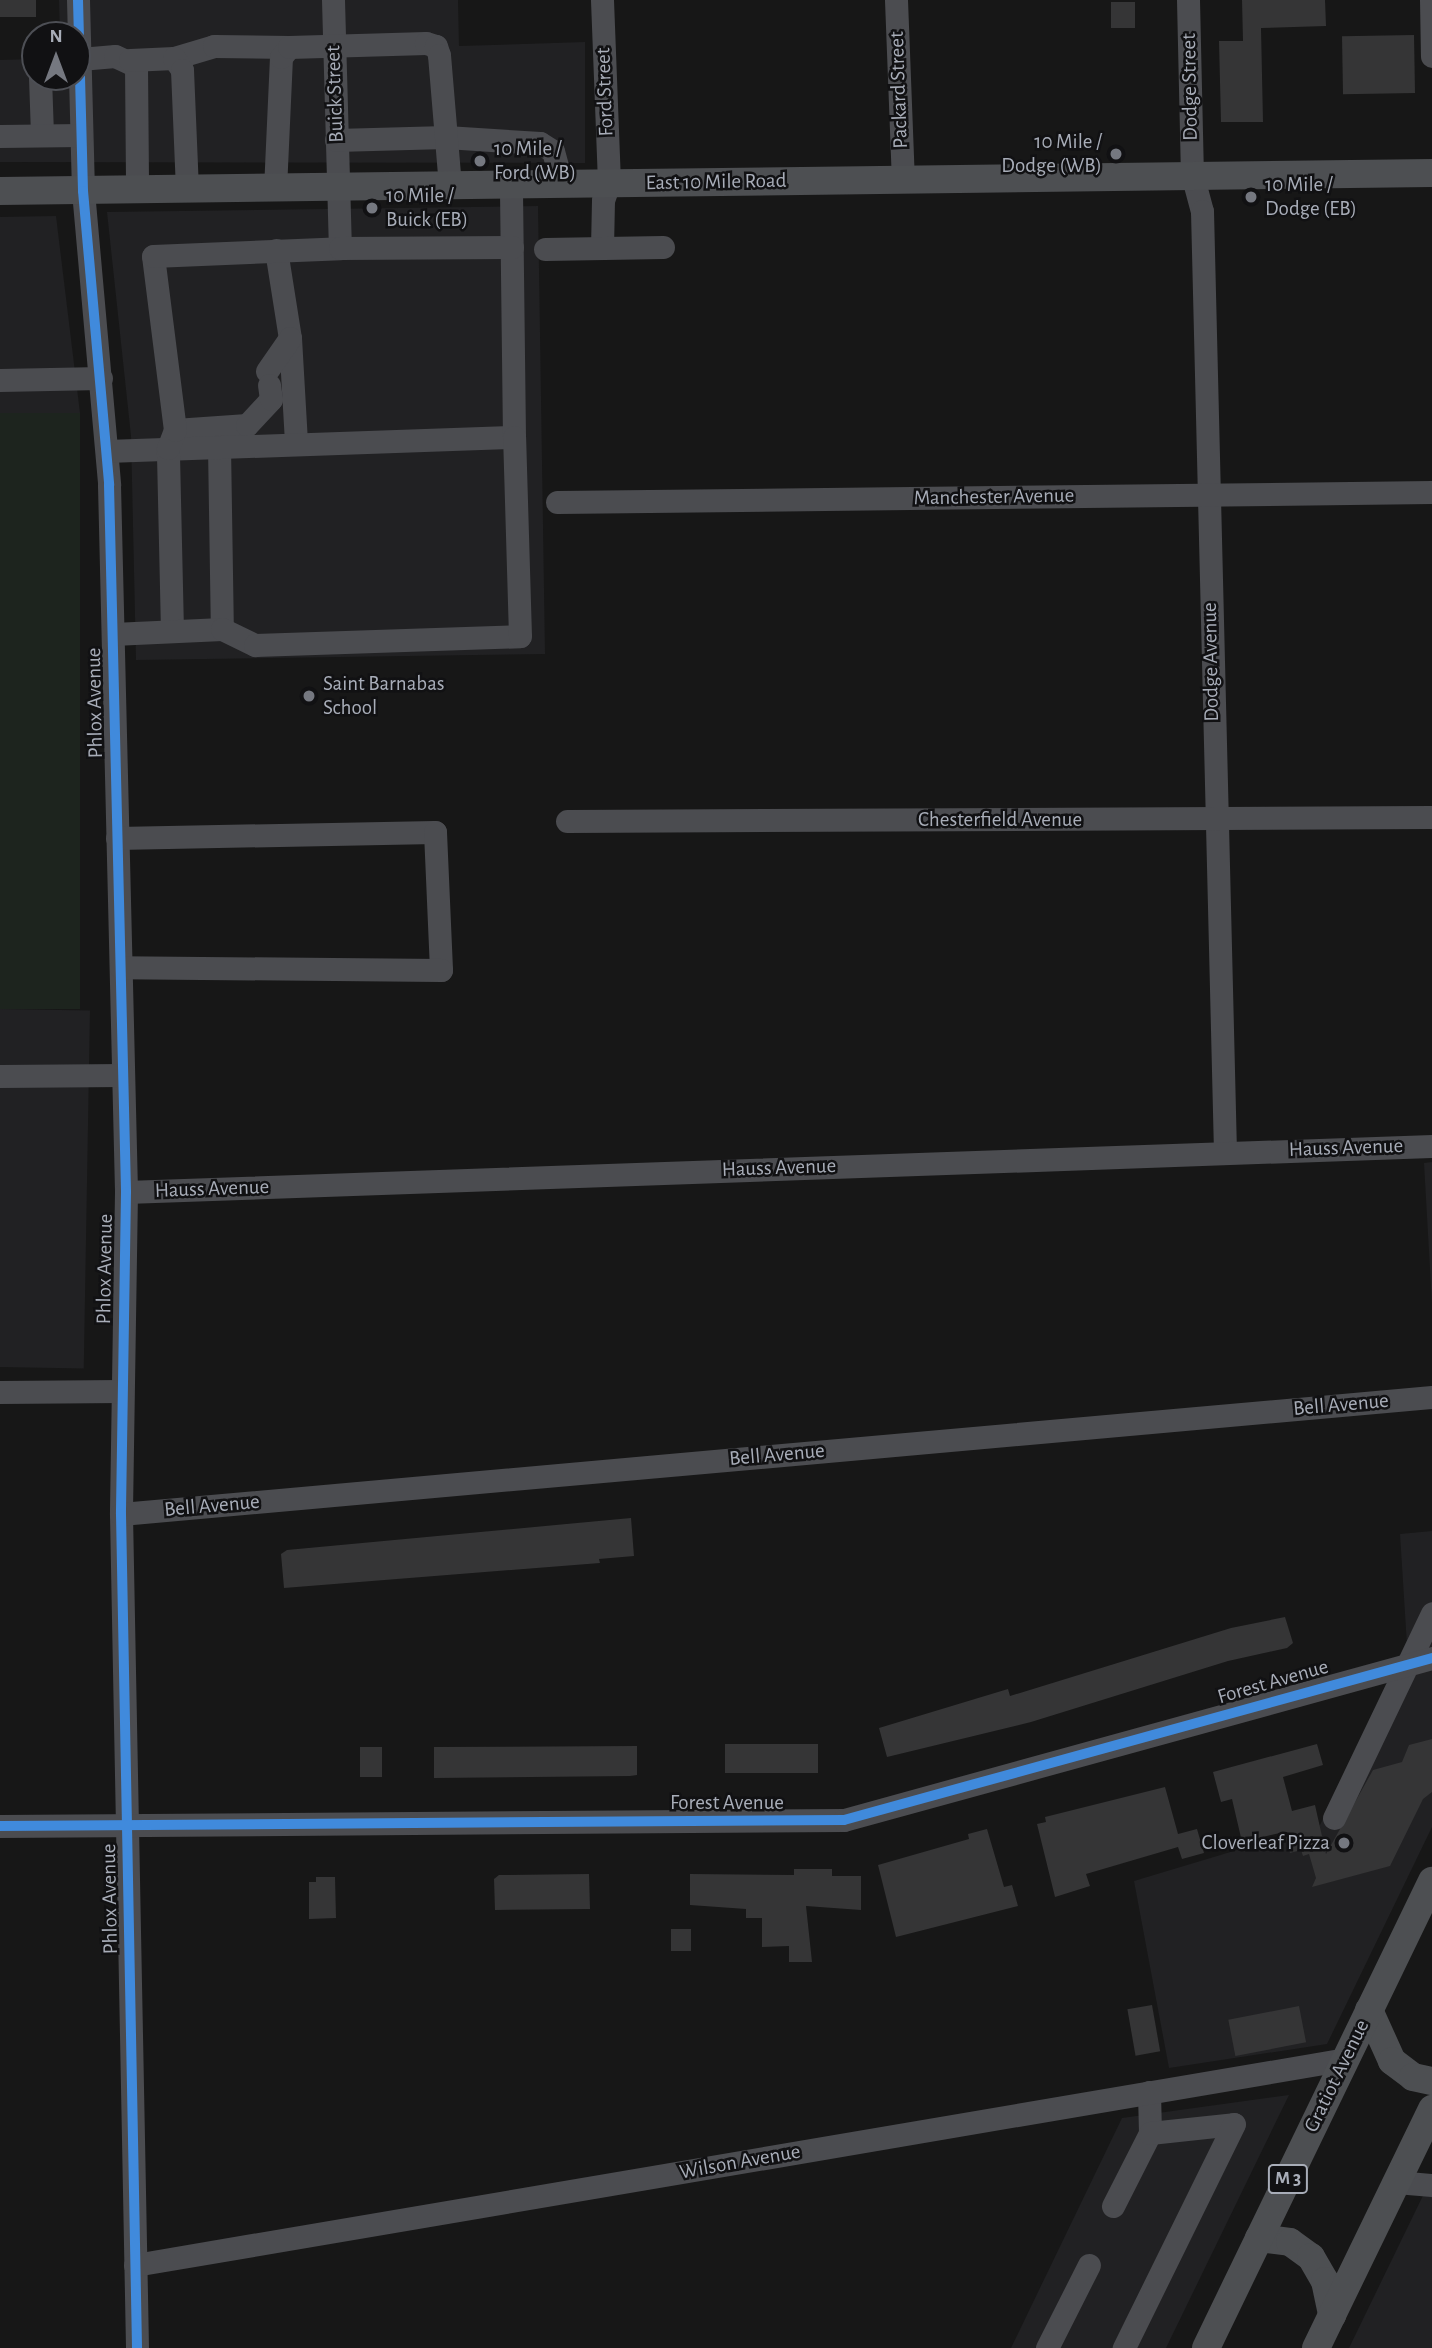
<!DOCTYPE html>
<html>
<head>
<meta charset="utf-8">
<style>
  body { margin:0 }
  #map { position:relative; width:1432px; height:2348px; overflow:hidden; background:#171717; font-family:"Alegreya Sans",sans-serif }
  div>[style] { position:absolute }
  .built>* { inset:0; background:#212123; transform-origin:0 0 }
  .green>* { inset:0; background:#1d241e; transform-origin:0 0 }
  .building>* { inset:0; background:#353536; transform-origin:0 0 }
  .minor>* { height:23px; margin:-11.5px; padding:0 11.5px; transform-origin:11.5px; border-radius:11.5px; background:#4b4c50 }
  .major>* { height:28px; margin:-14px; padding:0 14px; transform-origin:14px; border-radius:14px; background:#4d4f52 }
  .cycleway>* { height:10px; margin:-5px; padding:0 5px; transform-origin:5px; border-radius:5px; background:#408adc }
  .dots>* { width:19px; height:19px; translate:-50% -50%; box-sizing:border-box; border:4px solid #111113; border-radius:50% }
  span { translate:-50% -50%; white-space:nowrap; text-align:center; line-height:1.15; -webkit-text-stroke:5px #111113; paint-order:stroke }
  .shield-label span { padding:2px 5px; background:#111113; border:2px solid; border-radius:5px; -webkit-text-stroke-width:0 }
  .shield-label { font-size:19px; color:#a8adb8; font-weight:700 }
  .street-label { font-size:21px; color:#a8adb8 }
  .poi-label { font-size:21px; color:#a8adb8 }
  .right { translate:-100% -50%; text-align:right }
  .left { translate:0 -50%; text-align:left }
  .north { position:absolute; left:21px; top:21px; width:70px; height:70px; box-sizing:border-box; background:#111113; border:2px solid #4d4f55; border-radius:50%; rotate:0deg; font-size:19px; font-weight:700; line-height:28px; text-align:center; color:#a8adb8 }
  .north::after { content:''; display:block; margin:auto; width:24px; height:32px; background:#757880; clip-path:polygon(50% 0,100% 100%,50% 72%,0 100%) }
</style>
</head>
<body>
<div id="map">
  <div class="built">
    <div style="clip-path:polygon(59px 0,458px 0,459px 46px,585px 42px,585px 163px,0 162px,0 60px,35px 59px,35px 77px,77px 77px,77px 35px,60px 35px)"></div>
    <div style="clip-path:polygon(538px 206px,545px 654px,136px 660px,131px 436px,107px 212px)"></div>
    <div style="clip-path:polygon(56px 216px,80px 413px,0 413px,0 217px)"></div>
    <div style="left:0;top:1009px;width:90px;height:358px;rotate:1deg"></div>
    <div style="clip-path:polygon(1432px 1162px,1432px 1304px,1424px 1163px)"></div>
    <div style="clip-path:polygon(1432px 1531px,1432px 1827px,1327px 2044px,1169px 2068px,1134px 1881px,1320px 1825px,1407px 1645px,1400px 1534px)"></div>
    <div style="clip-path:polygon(1289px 2095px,1166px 2348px,1011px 2348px,1122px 2118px)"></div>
    <div style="clip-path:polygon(1432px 2177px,1432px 2348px,1349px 2348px)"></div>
  </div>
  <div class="green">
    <div style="left:0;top:413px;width:80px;height:596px"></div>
  </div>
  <div class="building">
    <div style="left:0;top:0;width:36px;height:17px"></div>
    <div style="clip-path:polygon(1242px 0,1325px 0,1326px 26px,1261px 28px,1263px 122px,1221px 122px,1219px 41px,1243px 41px)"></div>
    <div style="left:1135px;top:2px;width:26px;height:24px;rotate:90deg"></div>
    <div style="left:1414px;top:35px;width:58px;height:72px;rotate:89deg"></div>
    <div style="clip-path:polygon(631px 1518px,634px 1556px,599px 1559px,600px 1563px,284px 1588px,281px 1554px,287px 1550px)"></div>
    <div style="clip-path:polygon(1285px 1617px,1293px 1643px,1287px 1648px,1228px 1661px,1031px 1722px,887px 1757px,879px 1728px,1008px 1689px,1010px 1696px,1231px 1628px)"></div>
    <div style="clip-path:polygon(1432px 1739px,1432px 1792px,1423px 1799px,1390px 1866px,1312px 1887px,1316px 1878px,1309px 1854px,1303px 1856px,1301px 1850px,1290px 1853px,1284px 1832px,1242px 1842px,1232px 1799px,1221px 1802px,1213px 1772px,1317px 1744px,1323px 1765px,1283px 1777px,1292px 1811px,1315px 1805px,1326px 1854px,1373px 1770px,1402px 1762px,1409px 1745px)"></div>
    <div style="left:818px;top:1744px;width:29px;height:93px;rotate:90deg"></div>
    <div style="clip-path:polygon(637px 1746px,637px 1775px,630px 1776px,434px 1778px,434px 1747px)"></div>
    <div style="left:360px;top:1747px;width:22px;height:30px"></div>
    <div style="clip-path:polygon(1165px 1787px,1178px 1834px,1197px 1829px,1204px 1853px,1182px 1859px,1178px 1847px,1086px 1874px,1090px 1886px,1055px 1897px,1037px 1824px,1046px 1822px,1045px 1817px)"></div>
    <div style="clip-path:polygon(987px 1829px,1004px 1887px,1012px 1885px,1018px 1906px,896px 1937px,878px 1865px,969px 1839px,968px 1834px)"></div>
    <div style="clip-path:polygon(794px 1869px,832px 1869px,832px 1876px,861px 1876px,861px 1910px,806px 1906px,812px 1962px,789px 1962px,789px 1946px,762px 1947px,762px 1918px,746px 1918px,746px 1909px,690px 1905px,690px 1874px,794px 1875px)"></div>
    <div style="clip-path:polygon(589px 1874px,590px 1909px,495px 1910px,494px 1879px,499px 1875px)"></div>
    <div style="clip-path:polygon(316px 1877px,335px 1877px,336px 1918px,309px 1919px,309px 1882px,316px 1882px)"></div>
    <div style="left:671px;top:1929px;width:20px;height:22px"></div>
    <div style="left:1152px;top:2005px;width:47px;height:25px;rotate:80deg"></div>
    <div style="left:1299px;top:2006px;width:37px;height:72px;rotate:79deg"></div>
  </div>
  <div class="minor">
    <div style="left:78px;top:0;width:191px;rotate:88.5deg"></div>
    <div style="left:83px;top:191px;width:295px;rotate:84.9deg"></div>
    <div style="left:109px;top:485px;width:707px;rotate:88.62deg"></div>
    <div style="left:126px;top:1192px;width:322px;rotate:90.9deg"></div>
    <div style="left:121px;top:1514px;width:834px;rotate:88.9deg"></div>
    <div style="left:333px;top:0;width:248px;rotate:88.4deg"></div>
    <div style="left:602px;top:0;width:183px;rotate:87.8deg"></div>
    <div style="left:609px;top:183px;width:18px;rotate:109deg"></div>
    <div style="left:603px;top:200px;width:47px;rotate:91.2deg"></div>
    <div style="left:896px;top:0;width:180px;rotate:87.8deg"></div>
    <div style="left:1188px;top:0;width:174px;rotate:88.7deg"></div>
    <div style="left:1192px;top:174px;width:38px;rotate:75deg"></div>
    <div style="left:1202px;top:211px;width:941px;rotate:88.6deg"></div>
    <div style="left:1431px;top:0;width:56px;rotate:89deg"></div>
    <div style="left:174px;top:58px;width:42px;rotate:-16.7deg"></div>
    <div style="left:214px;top:46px;width:75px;rotate:0.8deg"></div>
    <div style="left:80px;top:59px;width:35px;rotate:-5deg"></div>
    <div style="left:115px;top:56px;width:23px;rotate:25deg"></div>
    <div style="left:136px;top:66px;width:125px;rotate:89.5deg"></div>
    <div style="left:130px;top:60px;width:44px;rotate:-2.6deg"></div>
    <div style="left:174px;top:58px;width:14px;rotate:56deg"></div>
    <div style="left:182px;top:70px;width:120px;rotate:87.6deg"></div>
    <div style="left:40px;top:77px;width:58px;rotate:88deg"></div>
    <div style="left:0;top:136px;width:81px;rotate:-0.7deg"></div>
    <div style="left:336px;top:140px;width:110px;rotate:-1.6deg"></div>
    <div style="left:446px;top:137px;width:94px;rotate:3.7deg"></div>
    <div style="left:540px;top:143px;width:15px;rotate:32deg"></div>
    <div style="left:553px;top:151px;width:34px;rotate:75deg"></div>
    <div style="left:275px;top:189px;width:132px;rotate:-87.4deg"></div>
    <div style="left:281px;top:57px;width:13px;rotate:-51deg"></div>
    <div style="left:289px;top:47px;width:137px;rotate:-1.7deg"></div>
    <div style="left:426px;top:43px;width:10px;rotate:17deg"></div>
    <div style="left:436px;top:46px;width:9px;rotate:72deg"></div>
    <div style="left:439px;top:55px;width:131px;rotate:85.2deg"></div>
    <div style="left:545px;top:249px;width:118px;rotate:-1deg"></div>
    <div style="left:276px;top:250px;width:89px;rotate:81deg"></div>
    <div style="left:290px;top:338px;width:104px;rotate:86.7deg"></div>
    <div style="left:267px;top:371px;width:40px;rotate:-55.1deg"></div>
    <div style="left:0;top:380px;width:101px;rotate:-1.1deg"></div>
    <div style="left:175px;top:430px;width:72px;rotate:-4deg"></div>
    <div style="left:247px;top:425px;width:35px;rotate:-47deg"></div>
    <div style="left:271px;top:399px;width:14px;rotate:-98deg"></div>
    <div style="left:219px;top:446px;width:183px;rotate:89.1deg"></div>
    <div style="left:107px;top:451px;width:407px;rotate:-2deg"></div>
    <div style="left:514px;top:437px;width:252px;rotate:-90.7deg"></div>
    <div style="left:557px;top:502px;width:875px;rotate:-0.65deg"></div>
    <div style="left:172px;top:631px;width:183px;rotate:-91.3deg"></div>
    <div style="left:168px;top:448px;width:19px;rotate:-69deg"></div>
    <div style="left:175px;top:430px;width:175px;rotate:-97.2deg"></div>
    <div style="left:153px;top:256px;width:187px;rotate:-2.4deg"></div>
    <div style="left:340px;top:248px;width:172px;rotate:-0.3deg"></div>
    <div style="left:113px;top:634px;width:109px;rotate:-2.6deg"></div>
    <div style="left:222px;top:629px;width:37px;rotate:26deg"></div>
    <div style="left:255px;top:645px;width:265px;rotate:-1.9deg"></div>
    <div style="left:520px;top:636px;width:199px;rotate:-91.7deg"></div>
    <div style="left:567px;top:821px;width:865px;rotate:-0.26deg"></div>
    <div style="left:117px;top:838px;width:318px;rotate:-1.1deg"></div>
    <div style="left:435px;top:832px;width:138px;rotate:87.5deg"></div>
    <div style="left:441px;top:970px;width:320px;rotate:-179.5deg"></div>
    <div style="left:0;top:1076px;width:123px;rotate:-0.5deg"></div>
    <div style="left:126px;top:1192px;width:1307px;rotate:-2.02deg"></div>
    <div style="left:0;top:1392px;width:122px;rotate:-0.5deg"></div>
    <div style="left:121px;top:1514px;width:1316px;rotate:-5.1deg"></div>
    <div style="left:1334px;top:1818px;width:227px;rotate:-64.4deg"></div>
    <div style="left:0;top:1826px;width:844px;rotate:-0.41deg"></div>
    <div style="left:844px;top:1820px;width:610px;rotate:-15.4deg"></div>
    <div style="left:1149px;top:2092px;width:41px;rotate:88.6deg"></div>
    <div style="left:1396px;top:2182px;width:36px;rotate:5deg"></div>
    <div style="left:1113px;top:2206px;width:82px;rotate:-63.1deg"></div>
    <div style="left:1150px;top:2133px;width:84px;rotate:-6.1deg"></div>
    <div style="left:1234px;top:2124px;width:250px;rotate:116.2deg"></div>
    <div style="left:135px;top:2265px;width:1228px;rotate:-9.65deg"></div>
    <div style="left:1047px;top:2348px;width:93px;rotate:-63.2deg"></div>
  </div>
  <div class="major">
    <div style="left:0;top:191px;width:1432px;rotate:-0.72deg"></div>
    <div style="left:1369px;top:2010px;width:56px;rotate:65.7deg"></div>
    <div style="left:1392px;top:2061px;width:26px;rotate:37deg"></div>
    <div style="left:1413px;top:2077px;width:19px;rotate:12deg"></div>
    <div style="left:1259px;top:2238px;width:31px;rotate:7deg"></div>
    <div style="left:1290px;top:2242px;width:26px;rotate:36deg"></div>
    <div style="left:1311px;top:2257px;width:28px;rotate:60deg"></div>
    <div style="left:1325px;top:2281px;width:35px;rotate:78deg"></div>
    <div style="left:1206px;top:2348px;width:519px;rotate:-64.18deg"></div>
    <div style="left:1316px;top:2348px;width:266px;rotate:-64.1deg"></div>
  </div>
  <div class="cycleway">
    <div style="left:78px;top:0;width:191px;rotate:88.5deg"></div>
    <div style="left:83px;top:191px;width:295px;rotate:84.9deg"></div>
    <div style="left:109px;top:485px;width:707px;rotate:88.62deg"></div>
    <div style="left:126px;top:1192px;width:322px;rotate:90.9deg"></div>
    <div style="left:121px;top:1514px;width:834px;rotate:88.9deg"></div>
    <div style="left:0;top:1826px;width:844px;rotate:-0.41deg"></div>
    <div style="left:844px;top:1820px;width:610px;rotate:-15.4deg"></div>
  </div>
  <div class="dots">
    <div style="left:1116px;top:154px;background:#757880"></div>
    <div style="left:480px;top:161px;background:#757880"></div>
    <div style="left:1251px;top:197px;background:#757880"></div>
    <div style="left:372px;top:208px;background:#757880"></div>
    <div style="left:309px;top:696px;background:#757880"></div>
    <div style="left:1344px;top:1843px;background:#757880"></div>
  </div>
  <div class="shield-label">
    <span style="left:1288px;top:2179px">M 3</span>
  </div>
  <div class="street-label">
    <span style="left:1190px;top:87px;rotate:-91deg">Dodge Street</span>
    <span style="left:899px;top:90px;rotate:-92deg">Packard Street</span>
    <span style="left:605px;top:92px;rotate:-92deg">Ford Street</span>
    <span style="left:335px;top:94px;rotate:-92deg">Buick Street</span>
    <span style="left:716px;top:182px;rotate:-1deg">East 10 Mile Road</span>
    <span style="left:994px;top:497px;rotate:-1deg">Manchester Avenue</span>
    <span style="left:1211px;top:662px;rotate:-91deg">Dodge Avenue</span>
    <span style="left:95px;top:703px;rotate:-91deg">Phlox Avenue</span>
    <span style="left:1000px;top:820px">Chesterfield Avenue</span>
    <span style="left:1346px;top:1148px;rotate:-2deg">Hauss Avenue</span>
    <span style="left:779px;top:1168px;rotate:-2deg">Hauss Avenue</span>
    <span style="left:212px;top:1189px;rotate:-2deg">Hauss Avenue</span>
    <span style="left:105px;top:1269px;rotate:-89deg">Phlox Avenue</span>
    <span style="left:1341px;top:1405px;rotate:-5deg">Bell Avenue</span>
    <span style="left:777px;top:1455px;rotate:-5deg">Bell Avenue</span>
    <span style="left:212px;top:1506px;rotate:-5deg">Bell Avenue</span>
    <span style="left:1273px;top:1682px;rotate:-16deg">Forest Avenue</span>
    <span style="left:727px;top:1803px">Forest Avenue</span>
    <span style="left:110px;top:1899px;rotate:-91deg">Phlox Avenue</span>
    <span style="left:1337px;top:2076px;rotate:-64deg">Gratiot Avenue</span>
    <span style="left:740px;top:2162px;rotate:-10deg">Wilson Avenue</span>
  </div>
  <div class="poi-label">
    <span class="right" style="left:1102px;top:154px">10 Mile /<br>Dodge (WB)</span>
    <span class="left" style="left:494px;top:161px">10 Mile /<br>Ford (WB)</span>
    <span class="left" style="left:1265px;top:197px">10 Mile /<br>Dodge (EB)</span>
    <span class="left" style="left:386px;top:208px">10 Mile /<br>Buick (EB)</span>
    <span class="left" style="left:323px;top:696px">Saint Barnabas<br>School</span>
    <span class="right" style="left:1330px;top:1843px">Cloverleaf Pizza</span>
  </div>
  <div class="north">N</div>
</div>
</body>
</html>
